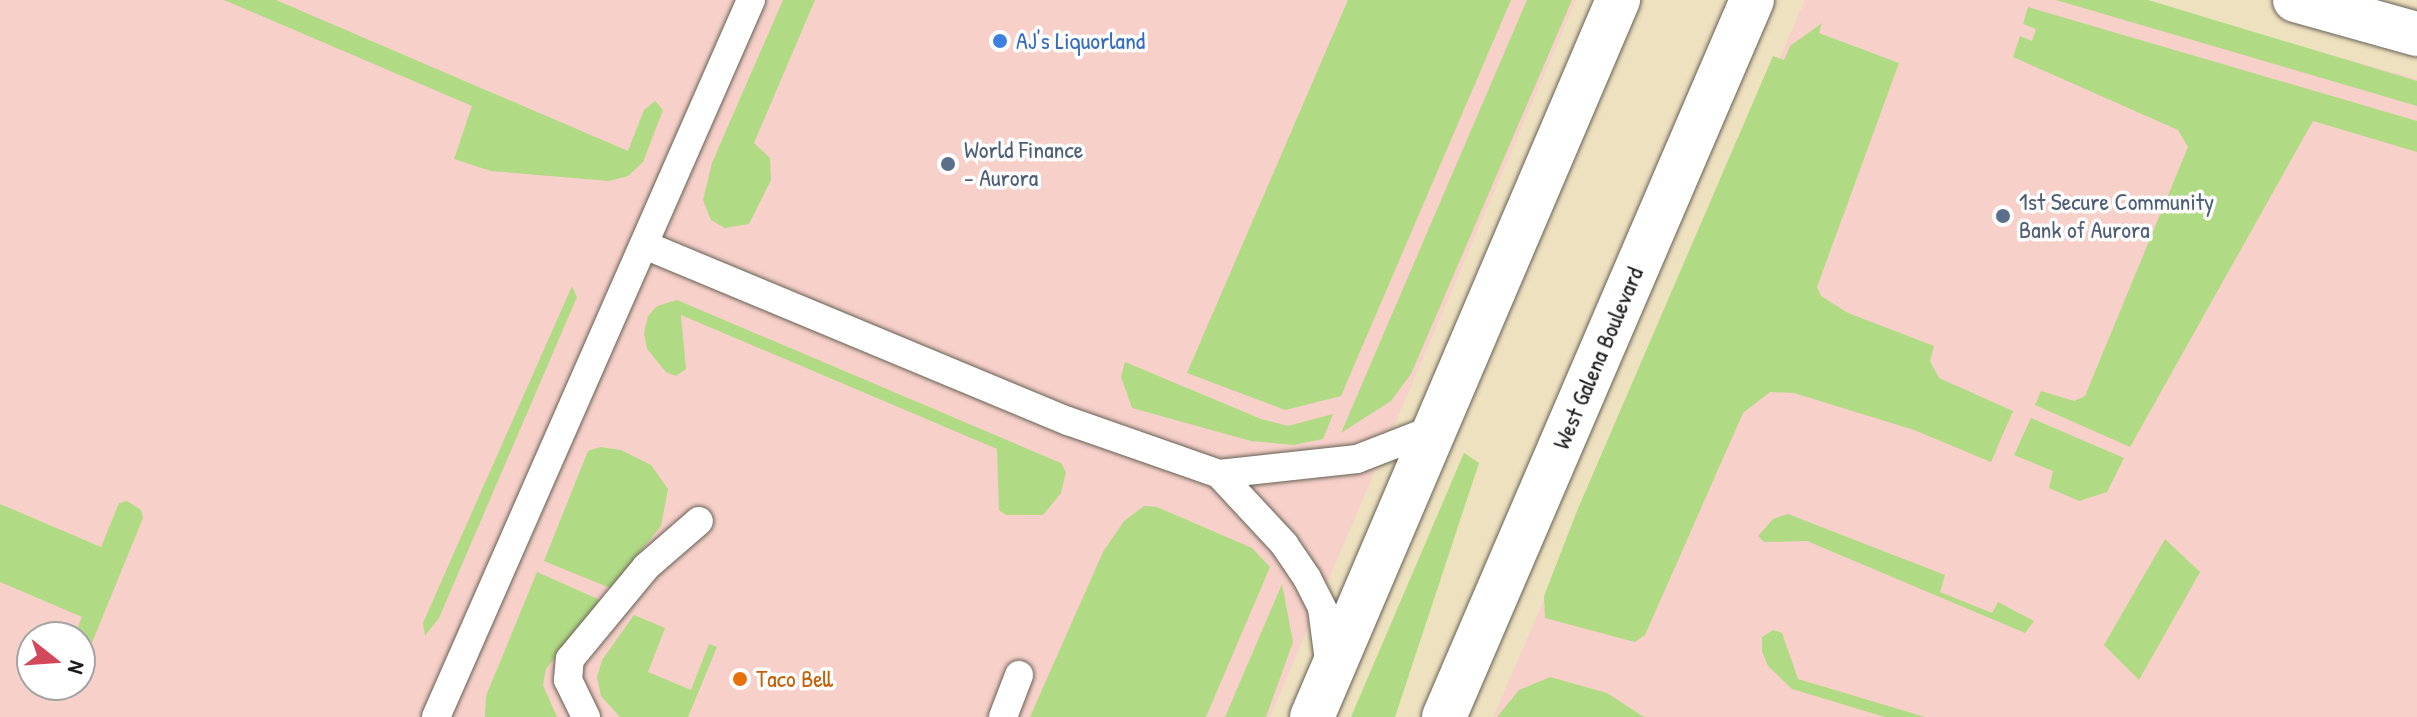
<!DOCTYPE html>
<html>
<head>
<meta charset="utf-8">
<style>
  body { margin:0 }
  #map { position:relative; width:2417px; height:717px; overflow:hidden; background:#eee1c0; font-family:"Patrick Hand",sans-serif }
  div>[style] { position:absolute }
  .built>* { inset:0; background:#f7d0ca }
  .green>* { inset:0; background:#b1da85 }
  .roads { filter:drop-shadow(0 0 2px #666155) drop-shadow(0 0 2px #666155) }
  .service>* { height:28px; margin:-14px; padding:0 14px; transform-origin:14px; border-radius:14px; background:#fff }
  .minor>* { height:44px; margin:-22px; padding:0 22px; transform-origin:22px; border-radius:22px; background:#fff }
  .primary>* { height:44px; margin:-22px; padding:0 22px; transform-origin:22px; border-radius:22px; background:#fff }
  .dots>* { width:22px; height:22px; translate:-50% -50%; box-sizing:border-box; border:4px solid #fff; border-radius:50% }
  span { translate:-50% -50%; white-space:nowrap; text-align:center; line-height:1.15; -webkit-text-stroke:7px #fff; paint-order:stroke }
  .shop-label { font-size:24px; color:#366cbe }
  .left { translate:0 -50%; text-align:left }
  .service-label { font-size:24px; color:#4e5e75 }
  .street-label { font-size:24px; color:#1c1c1c }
  .food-label { font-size:24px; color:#c56008 }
  .north { position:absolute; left:16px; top:621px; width:80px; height:80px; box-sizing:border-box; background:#fff; border:2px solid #a4a4a4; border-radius:50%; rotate:107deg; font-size:22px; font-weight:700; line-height:32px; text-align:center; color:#1c1c1c }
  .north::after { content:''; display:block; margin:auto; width:28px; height:36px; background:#d1495b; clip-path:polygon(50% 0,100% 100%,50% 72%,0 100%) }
</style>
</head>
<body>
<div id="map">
  <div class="built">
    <div style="clip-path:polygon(evenodd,0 0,1576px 0,1270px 717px,0 717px,0 0,32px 637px,80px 637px,80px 685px,32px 685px,32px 637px)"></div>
    <div style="clip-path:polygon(1805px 0,2133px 0,2417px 79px,2417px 717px,1493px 717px)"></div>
  </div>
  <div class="green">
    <div style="clip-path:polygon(224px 0,276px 0,628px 151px,644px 110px,655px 101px,663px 110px,643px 162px,628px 176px,609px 181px,491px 171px,454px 159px,472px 106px)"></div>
    <div style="clip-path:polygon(783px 0,815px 0,754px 143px,770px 158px,771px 180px,749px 224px,725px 228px,711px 220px,703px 200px,712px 163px)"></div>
    <div style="clip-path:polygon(1348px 0,1511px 0,1341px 396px,1285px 410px,1187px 373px)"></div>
    <div style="clip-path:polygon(1527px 0,1572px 0,1411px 374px,1391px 401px,1341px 433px)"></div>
    <div style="clip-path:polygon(2056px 0,2148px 0,2417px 81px,2417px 106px)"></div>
    <div style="clip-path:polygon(2028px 7px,2417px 121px,2417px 152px,2313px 121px,2130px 447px,2035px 405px,2041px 391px,2074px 401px,2085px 396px,2188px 147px,2178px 130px,2013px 57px,2020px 36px,2032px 41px,2036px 29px,2023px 24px)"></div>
    <div style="clip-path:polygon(1822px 23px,1819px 33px,1899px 63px,1817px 287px,1821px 296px,1848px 313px,1934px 346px,1930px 361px,1939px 378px,2013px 411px,1991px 462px,1914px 430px,1794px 393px,1770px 392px,1743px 413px,1645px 635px,1635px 642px,1545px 618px,1544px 596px,1577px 511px,1773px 56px,1784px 60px,1790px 46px)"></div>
    <div style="clip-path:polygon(572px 286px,577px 297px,439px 618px,425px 636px,423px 623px)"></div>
    <div style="clip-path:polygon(677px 300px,1061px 463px,1066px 472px,1061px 493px,1043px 515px,1006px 515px,999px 510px,997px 449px,681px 315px,686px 369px,676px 376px,666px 372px,647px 349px,644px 333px,648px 316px,657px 306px)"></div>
    <div style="clip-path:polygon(1125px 362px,1261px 419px,1288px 426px,1333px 414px,1323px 439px,1293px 445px,1251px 441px,1132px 408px,1121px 377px)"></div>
    <div style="clip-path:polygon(2031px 418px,2124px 458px,2107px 492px,2079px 501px,2049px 488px,2053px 471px,2014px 455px)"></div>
    <div style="clip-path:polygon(600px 447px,621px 450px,651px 465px,668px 489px,661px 526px,610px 588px,544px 561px,588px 451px)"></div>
    <div style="clip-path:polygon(1464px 453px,1479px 463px,1395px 717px,1351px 717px)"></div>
    <div style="clip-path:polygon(127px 501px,141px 510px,143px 518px,80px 672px,80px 637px,74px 637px,82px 617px,0 582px,0 504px,101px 547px,119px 503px)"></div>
    <div style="clip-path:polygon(1144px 506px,1157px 507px,1252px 548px,1270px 567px,1206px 717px,1030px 717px,1103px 552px,1124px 521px)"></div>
    <div style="clip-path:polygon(1788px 514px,1945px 575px,1940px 592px,1992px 613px,1998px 602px,2034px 621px,2025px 633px,1807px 541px,1764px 542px,1758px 536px,1773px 519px)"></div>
    <div style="clip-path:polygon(2165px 539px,2200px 572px,2139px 680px,2104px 645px)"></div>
    <div style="clip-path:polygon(537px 572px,600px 600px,546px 669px,543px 685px,557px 717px,485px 717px,486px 696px)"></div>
    <div style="clip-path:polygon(1282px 584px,1293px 642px,1266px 717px,1225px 717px)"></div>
    <div style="clip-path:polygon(634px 615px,665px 628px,648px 672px,691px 690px,709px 644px,717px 647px,688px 717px,620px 717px,601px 696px,597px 677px,602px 660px)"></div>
    <div style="clip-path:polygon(1773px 630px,1782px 633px,1798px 679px,1925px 717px,1885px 717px,1792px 689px,1768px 666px,1762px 651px,1762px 637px)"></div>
    <div style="clip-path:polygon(1550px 677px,1607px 693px,1644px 717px,1497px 717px,1519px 690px)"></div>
  </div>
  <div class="roads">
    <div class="service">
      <div style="left:647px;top:246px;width:456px;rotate:22.6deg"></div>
      <div style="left:1068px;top:421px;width:160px;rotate:19.3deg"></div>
      <div style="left:1219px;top:474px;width:139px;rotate:-6.2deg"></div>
      <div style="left:1357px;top:459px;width:86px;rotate:-21.2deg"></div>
      <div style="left:1219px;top:474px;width:96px;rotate:47.1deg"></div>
      <div style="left:1284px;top:544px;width:41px;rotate:55.9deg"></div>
      <div style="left:1307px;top:578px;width:34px;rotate:63deg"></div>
      <div style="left:1322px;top:608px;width:62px;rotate:82.5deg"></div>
      <div style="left:436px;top:717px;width:783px;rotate:-66.28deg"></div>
      <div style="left:586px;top:717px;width:41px;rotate:-115.9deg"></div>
      <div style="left:568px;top:680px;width:21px;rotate:-85deg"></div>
      <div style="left:570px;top:659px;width:119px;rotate:-50.4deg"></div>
      <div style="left:646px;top:567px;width:70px;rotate:-41deg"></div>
      <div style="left:1003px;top:717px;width:45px;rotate:-69.1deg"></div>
    </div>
    <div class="minor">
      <div style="left:2295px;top:0;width:127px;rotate:15.6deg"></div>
    </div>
    <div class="primary">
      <div style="left:1312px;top:717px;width:780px;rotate:-66.89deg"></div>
      <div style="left:1444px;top:717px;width:780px;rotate:-66.75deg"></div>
    </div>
  </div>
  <div class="dots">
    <div style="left:1000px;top:41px;background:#3f7fe0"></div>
    <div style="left:948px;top:164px;background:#5c6f8a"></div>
    <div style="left:2003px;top:216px;background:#5c6f8a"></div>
    <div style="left:740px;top:679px;background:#e8710a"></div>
  </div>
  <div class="shop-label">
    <span class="left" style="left:1016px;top:41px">AJ's Liquorland</span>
  </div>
  <div class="service-label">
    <span class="left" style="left:964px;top:164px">World Finance<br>- Aurora</span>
    <span class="left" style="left:2019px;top:216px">1st Secure Community<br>Bank of Aurora</span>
  </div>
  <div class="street-label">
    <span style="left:1598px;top:358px;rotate:-67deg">West Galena Boulevard</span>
  </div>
  <div class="food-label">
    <span class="left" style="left:756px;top:679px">Taco Bell</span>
  </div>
  <div class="north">N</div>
</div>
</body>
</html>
